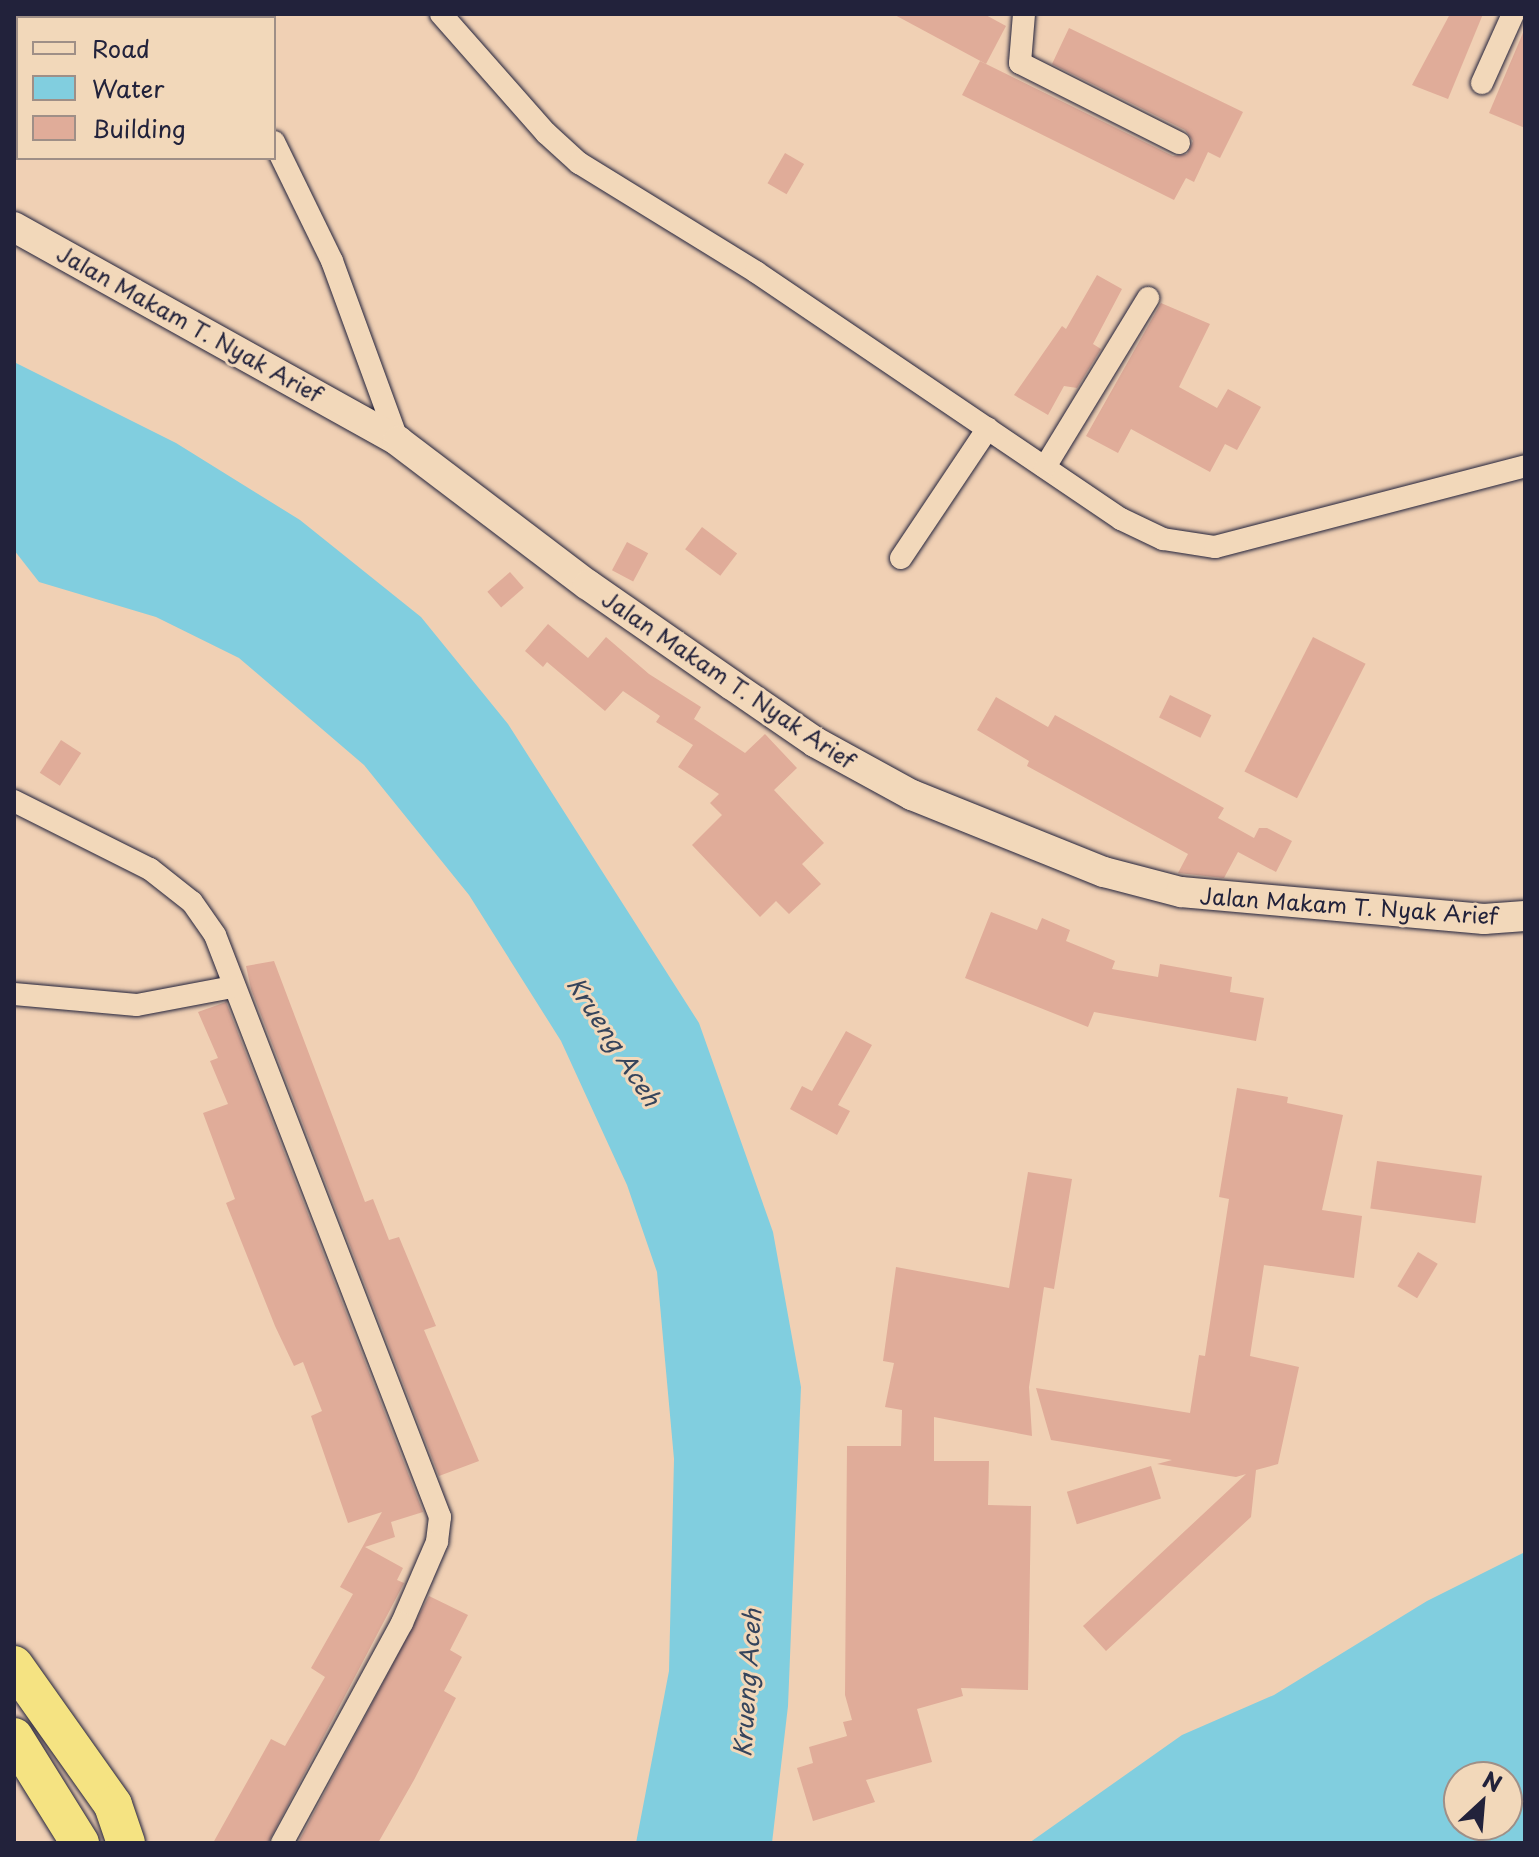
<!DOCTYPE html>
<html>
<head>
<meta charset="utf-8">
<style>
  body { margin:0 }
  #map { position:relative; width:1539px; height:1857px; overflow:hidden; background:#f0d0b4; font-family:"Playpen Sans",sans-serif }
  div>[style] { position:absolute }
  .water>* { inset:0; background:#81cedf }
  .building>* { inset:0; background:#e0ac99; transform-origin:0 0 }
  .roads { filter:drop-shadow(0 0 2px #22223b) drop-shadow(0 0 2px #22223b) }
  .street>* { height:22px; margin:-11px; padding:0 11px; transform-origin:11px; border-radius:11px; background:#f2d8ba }
  .secondary>* { height:30px; margin:-15px; padding:0 15px; transform-origin:15px; border-radius:15px; background:#f2d8ba }
  .highway>* { height:38px; margin:-19px; padding:0 19px; transform-origin:19px; border-radius:19px; background:#f5e382 }
  span { translate:-50% -50%; white-space:nowrap; text-align:center; line-height:1.15; -webkit-text-stroke:6px #f2d8ba; paint-order:stroke }
  .street-label { font-size:22px; color:#22223b }
  .water-label { font-size:24px; color:#35445c; font-style:italic }
  .frame { position:absolute; inset:0; border:16px solid #22223b; pointer-events:none }
  .legend { position:absolute; left:16px; top:16px; width:260px; height:144px; box-sizing:border-box; background:#f2d8ba; border:2px solid #9f8f87; margin:0; padding:10px 14px; list-style:none; font-size:24px; color:#22223b }
  .legend li { display:flex; align-items:center; gap:16px; height:40px }
  .legend b { width:40px; border:2px solid #9f8f87 }
  .north { position:absolute; left:1443px; top:1761px; width:80px; height:80px; box-sizing:border-box; background:#f2d8ba; border:2px solid #9f8f87; border-radius:50%; rotate:26deg; font-size:22px; font-weight:700; line-height:32px; text-align:center; color:#22223b }
  .north::after { content:''; display:block; margin:auto; width:28px; height:36px; background:#22223b; clip-path:polygon(50% 0,100% 100%,50% 72%,0 100%) }
</style>
</head>
<body>
<div id="map">
  <div class="water">
    <div style="clip-path:polygon(14px 362px,176px 443px,300px 520px,421px 617px,508px 724px,699px 1023px,773px 1232px,801px 1387px,788px 1706px,772px 1843px,636px 1843px,669px 1671px,674px 1459px,657px 1272px,627px 1185px,561px 1041px,469px 895px,364px 765px,239px 658px,156px 617px,39px 582px,14px 550px)"></div>
    <div style="clip-path:polygon(evenodd,1525px 1552px,1525px 1843px,1029px 1843px,1182px 1735px,1274px 1695px,1427px 1601px,1525px 1552px,1459px 1777px,1507px 1777px,1507px 1825px,1459px 1825px,1459px 1777px)"></div>
  </div>
  <div class="building">
    <div style="clip-path:polygon(893px 14px,984px 14px,1006px 26px,986px 64px)"></div>
    <div style="clip-path:polygon(1450px 14px,1483px 14px,1448px 99px,1412px 85px)"></div>
    <div style="clip-path:polygon(1069px 28px,1243px 112px,1220px 158px,1208px 152px,1194px 182px,1186px 178px,1174px 200px,962px 95px,980px 61px,1173px 156px,1187px 154px,1193px 141px,1185px 130px,1052px 64px)"></div>
    <div style="clip-path:polygon(1525px 28px,1525px 128px,1489px 113px)"></div>
    <div style="left:785px;top:153px;width:22px;height:35px;rotate:30deg"></div>
    <div style="clip-path:polygon(1097px 275px,1122px 289px,1093px 344px,1101px 349px,1077px 388px,1064px 386px,1048px 415px,1014px 395px,1062px 326px,1066px 329px)"></div>
    <div style="clip-path:polygon(1161px 303px,1210px 324px,1179px 387px,1217px 408px,1228px 389px,1261px 407px,1237px 450px,1225px 444px,1210px 472px,1131px 429px,1118px 453px,1086px 436px)"></div>
    <div style="left:702px;top:527px;width:44px;height:28px;rotate:37deg"></div>
    <div style="left:627px;top:542px;width:24px;height:32px;rotate:28deg"></div>
    <div style="left:510px;top:572px;width:21px;height:30px;rotate:49deg"></div>
    <div style="clip-path:polygon(548px 624px,588px 658px,606px 637px,649px 674px,701px 707px,694px 719px,745px 753px,765px 734px,797px 768px,774px 790px,824px 843px,802px 864px,821px 884px,789px 914px,776px 901px,760px 917px,692px 845px,722px 815px,710px 803px,719px 794px,678px 767px,693px 745px,656px 722px,660px 716px,623px 691px,605px 711px,547px 662px,543px 667px,525px 651px)"></div>
    <div style="left:1313px;top:637px;width:59px;height:151px;rotate:27deg"></div>
    <div style="left:1170px;top:695px;width:46px;height:25px;rotate:26deg"></div>
    <div style="clip-path:polygon(996px 697px,1048px 727px,1055px 715px,1224px 808px,1218px 818px,1254px 838px,1259px 828px,1267px 828px,1292px 841px,1276px 872px,1238px 852px,1224px 878px,1178px 873px,1188px 854px,1027px 766px,1029px 761px,977px 730px)"></div>
    <div style="left:61px;top:740px;width:24px;height:39px;rotate:33deg"></div>
    <div style="clip-path:polygon(991px 912px,1037px 930px,1042px 918px,1070px 930px,1066px 941px,1115px 961px,1112px 969px,1158px 977px,1160px 964px,1232px 977px,1230px 992px,1264px 998px,1256px 1041px,1094px 1012px,1088px 1027px,965px 978px)"></div>
    <div style="clip-path:polygon(274px 961px,365px 1202px,373px 1199px,389px 1240px,399px 1237px,436px 1326px,424px 1330px,479px 1461px,439px 1476px,251px 989px,246px 966px)"></div>
    <div style="clip-path:polygon(226px 1002px,423px 1512px,391px 1522px,395px 1537px,365px 1547px,403px 1568px,397px 1580px,404px 1583px,268px 1843px,213px 1843px,271px 1739px,285px 1746px,325px 1677px,311px 1668px,353px 1594px,340px 1587px,382px 1512px,348px 1523px,311px 1416px,322px 1411px,303px 1362px,294px 1366px,275px 1326px,226px 1203px,235px 1199px,203px 1113px,228px 1104px,210px 1061px,218px 1058px,198px 1012px)"></div>
    <div style="clip-path:polygon(846px 1031px,872px 1045px,838px 1105px,850px 1111px,837px 1135px,790px 1109px,802px 1086px,812px 1091px)"></div>
    <div style="clip-path:polygon(1237px 1088px,1288px 1097px,1287px 1103px,1343px 1115px,1322px 1210px,1362px 1216px,1354px 1278px,1264px 1265px,1250px 1356px,1299px 1367px,1278px 1464px,1256px 1470px,1251px 1517px,1106px 1651px,1083px 1626px,1246px 1474px,1236px 1477px,1157px 1464px,1172px 1460px,1051px 1440px,1036px 1388px,1190px 1413px,1199px 1355px,1205px 1356px,1229px 1199px,1219px 1197px)"></div>
    <div style="left:1377px;top:1161px;width:106px;height:48px;rotate:8deg"></div>
    <div style="clip-path:polygon(1028px 1172px,1072px 1179px,1054px 1289px,1044px 1287px,1029px 1387px,1032px 1436px,934px 1417px,934px 1461px,989px 1461px,988px 1505px,1031px 1506px,1028px 1690px,961px 1688px,963px 1696px,917px 1709px,932px 1762px,866px 1780px,875px 1802px,813px 1821px,797px 1768px,813px 1763px,809px 1747px,847px 1736px,843px 1722px,852px 1720px,845px 1695px,847px 1446px,901px 1446px,902px 1410px,885px 1407px,894px 1363px,883px 1361px,896px 1267px,1009px 1288px)"></div>
    <div style="left:1418px;top:1252px;width:23px;height:40px;rotate:31deg"></div>
    <div style="left:1151px;top:1466px;width:34px;height:88px;rotate:73deg"></div>
    <div style="clip-path:polygon(429px 1596px,468px 1615px,450px 1650px,462px 1657px,444px 1691px,456px 1698px,414px 1780px,378px 1843px,298px 1843px)"></div>
  </div>
  <div class="roads">
    <div class="street">
      <div style="left:212px;top:14px;width:4px;rotate:63deg"></div>
      <div style="left:441px;top:14px;width:159px;rotate:48.6deg"></div>
      <div style="left:546px;top:133px;width:45px;rotate:42.3deg"></div>
      <div style="left:579px;top:163px;width:208px;rotate:31.6deg"></div>
      <div style="left:756px;top:272px;width:441px;rotate:34.1deg"></div>
      <div style="left:1121px;top:519px;width:47px;rotate:25.5deg"></div>
      <div style="left:1163px;top:539px;width:53px;rotate:8.7deg"></div>
      <div style="left:1215px;top:547px;width:320px;rotate:-14.6deg"></div>
      <div style="left:1024px;top:14px;width:49px;rotate:94.7deg"></div>
      <div style="left:1020px;top:63px;width:178px;rotate:26.7deg"></div>
      <div style="left:1482px;top:83px;width:76px;rotate:-65.8deg"></div>
      <div style="left:274px;top:142px;width:132px;rotate:64deg"></div>
      <div style="left:332px;top:261px;width:192px;rotate:69.9deg"></div>
      <div style="left:1045px;top:467px;width:198px;rotate:-58.6deg"></div>
      <div style="left:901px;top:558px;width:156px;rotate:-56.2deg"></div>
      <div style="left:14px;top:801px;width:152px;rotate:26.6deg"></div>
      <div style="left:150px;top:869px;width:53px;rotate:38.2deg"></div>
      <div style="left:192px;top:902px;width:40px;rotate:55.1deg"></div>
      <div style="left:215px;top:935px;width:624px;rotate:68.86deg"></div>
      <div style="left:440px;top:1517px;width:25px;rotate:97deg"></div>
      <div style="left:437px;top:1542px;width:88px;rotate:113.4deg"></div>
      <div style="left:402px;top:1623px;width:251px;rotate:118.6deg"></div>
      <div style="left:14px;top:994px;width:123px;rotate:5.1deg"></div>
      <div style="left:137px;top:1005px;width:97px;rotate:-10.7deg"></div>
    </div>
    <div class="secondary">
      <div style="left:14px;top:227px;width:440px;rotate:29.1deg"></div>
      <div style="left:398px;top:441px;width:238px;rotate:37.2deg"></div>
      <div style="left:588px;top:585px;width:175px;rotate:34.8deg"></div>
      <div style="left:732px;top:685px;width:101px;rotate:34.5deg"></div>
      <div style="left:815px;top:742px;width:111px;rotate:28.7deg"></div>
      <div style="left:912px;top:795px;width:207px;rotate:21.9deg"></div>
      <div style="left:1104px;top:872px;width:80px;rotate:14.6deg"></div>
      <div style="left:1181px;top:892px;width:304px;rotate:5.1deg"></div>
      <div style="left:1484px;top:919px;width:41px;rotate:-4.2deg"></div>
    </div>
    <div class="highway">
      <div style="left:14px;top:1665px;width:171px;rotate:54.7deg"></div>
      <div style="left:113px;top:1805px;width:40px;rotate:71.1deg"></div>
      <div style="left:14px;top:1737px;width:125px;rotate:58.1deg"></div>
    </div>
  </div>
  <div class="street-label">
    <span style="left:190px;top:323px;rotate:29deg">Jalan Makam T. Nyak Arief</span>
    <span style="left:729px;top:679px;rotate:34deg">Jalan Makam T. Nyak Arief</span>
    <span style="left:1349px;top:905px;rotate:4deg">Jalan Makam T. Nyak Arief</span>
  </div>
  <div class="water-label">
    <span style="left:614px;top:1041px;rotate:57deg">Krueng Aceh</span>
    <span style="left:747px;top:1683px;rotate:-86deg">Krueng Aceh</span>
  </div>
  <div class="frame"></div>
  <ul class="legend">
  <li><b style="height:10px;background:#f2d8ba"></b>Road</li>
  <li><b style="height:22px;background:#81cedf"></b>Water</li>
  <li><b style="height:22px;background:#e0ac99"></b>Building</li>
  </ul>
  <div class="north">N</div>
</div>
</body>
</html>
